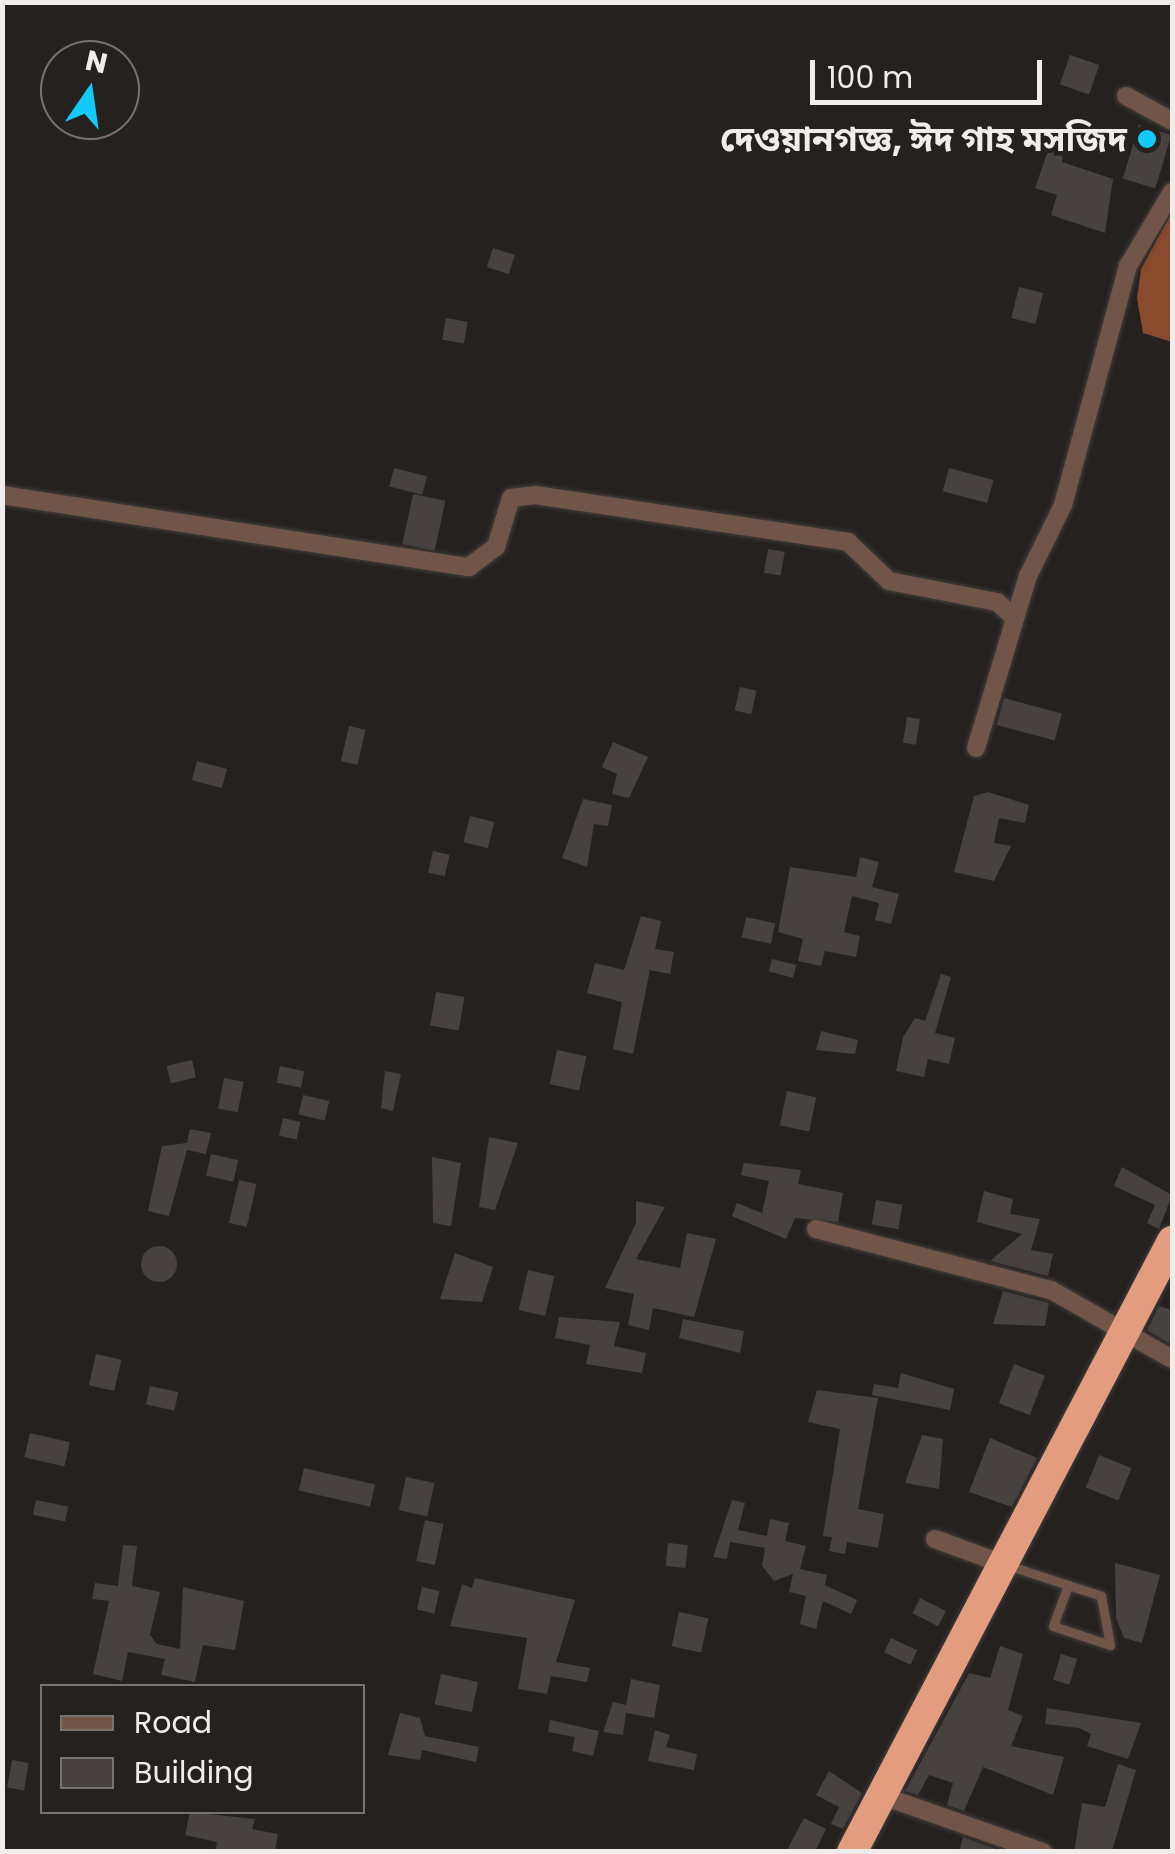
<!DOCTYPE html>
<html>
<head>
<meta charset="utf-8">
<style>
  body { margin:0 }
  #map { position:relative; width:1175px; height:1854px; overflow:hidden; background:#25211f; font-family:Poppins,"Noto Sans Bengali",sans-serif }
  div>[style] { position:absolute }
  .water>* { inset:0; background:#894a2d }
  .building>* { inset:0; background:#474240; transform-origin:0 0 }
  .round { border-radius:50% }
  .roads { filter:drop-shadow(0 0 2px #413e3c) drop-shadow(0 0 2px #413e3c) }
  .lane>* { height:9px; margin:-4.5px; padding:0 4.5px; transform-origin:4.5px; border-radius:4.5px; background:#725549 }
  .street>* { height:18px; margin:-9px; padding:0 9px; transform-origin:9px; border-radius:9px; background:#725549 }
  .highway>* { height:30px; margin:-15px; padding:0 15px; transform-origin:15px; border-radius:15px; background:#e39c7e }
  .dots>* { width:28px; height:28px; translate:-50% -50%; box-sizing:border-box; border:5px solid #25211f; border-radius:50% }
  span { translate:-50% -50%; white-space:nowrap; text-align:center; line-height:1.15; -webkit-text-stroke:9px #25211f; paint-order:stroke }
  .poi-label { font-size:35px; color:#f0edec; font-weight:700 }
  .right { translate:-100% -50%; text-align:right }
  .frame { position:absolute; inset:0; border:5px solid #f0edec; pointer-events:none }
  .legend { position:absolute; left:40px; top:1684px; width:325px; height:130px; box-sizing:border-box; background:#25211f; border:2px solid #767371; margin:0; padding:12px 18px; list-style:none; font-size:30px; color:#f0edec }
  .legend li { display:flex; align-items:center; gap:20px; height:50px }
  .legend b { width:50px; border:2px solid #767371 }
  .north { position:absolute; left:40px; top:40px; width:100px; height:100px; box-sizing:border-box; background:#25211f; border:2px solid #767371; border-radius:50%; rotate:13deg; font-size:28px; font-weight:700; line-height:40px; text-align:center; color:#f0edec }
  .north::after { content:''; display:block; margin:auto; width:35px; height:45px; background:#13cafb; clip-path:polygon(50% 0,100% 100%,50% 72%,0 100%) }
  .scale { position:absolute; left:810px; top:60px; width:232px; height:45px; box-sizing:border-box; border:5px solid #f0edec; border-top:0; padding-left:12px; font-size:30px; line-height:35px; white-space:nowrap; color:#f0edec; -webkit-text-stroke:8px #25211f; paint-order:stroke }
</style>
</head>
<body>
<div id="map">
  <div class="water">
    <div style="clip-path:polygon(1172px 212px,1172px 342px,1143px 333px,1137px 298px,1141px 269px)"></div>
  </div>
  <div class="building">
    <div style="left:1070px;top:55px;width:31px;height:31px;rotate:19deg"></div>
    <div style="left:1139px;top:125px;width:34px;height:56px;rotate:17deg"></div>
    <div style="clip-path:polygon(1053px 137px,1067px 140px,1062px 162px,1113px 179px,1105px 233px,1051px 215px,1057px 195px,1035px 188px)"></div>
    <div style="left:493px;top:248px;width:23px;height:20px;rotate:18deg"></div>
    <div style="left:1019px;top:287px;width:25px;height:32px;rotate:14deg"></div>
    <div style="left:446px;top:318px;width:22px;height:22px;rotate:10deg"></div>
    <div style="left:394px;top:468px;width:34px;height:19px;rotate:14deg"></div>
    <div style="left:949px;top:468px;width:46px;height:24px;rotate:15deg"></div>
    <div style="left:413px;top:494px;width:33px;height:51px;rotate:12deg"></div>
    <div style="left:768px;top:549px;width:17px;height:24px;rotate:10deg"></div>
    <div style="left:740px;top:687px;width:17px;height:24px;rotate:13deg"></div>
    <div style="left:1004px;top:698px;width:60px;height:28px;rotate:15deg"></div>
    <div style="left:907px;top:717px;width:13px;height:26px;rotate:9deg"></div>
    <div style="left:349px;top:726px;width:17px;height:36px;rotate:13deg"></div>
    <div style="clip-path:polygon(613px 742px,648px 757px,629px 798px,612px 794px,617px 774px,602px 767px)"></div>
    <div style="left:197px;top:761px;width:31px;height:20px;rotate:15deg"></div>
    <div style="clip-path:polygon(988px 792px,1029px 805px,1025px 823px,999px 818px,994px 843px,1011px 846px,994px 881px,954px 872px,974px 796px)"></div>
    <div style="clip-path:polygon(583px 799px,612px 805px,608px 826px,594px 824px,587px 867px,562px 858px)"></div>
    <div style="left:470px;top:816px;width:25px;height:27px;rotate:14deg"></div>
    <div style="left:433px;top:851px;width:17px;height:22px;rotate:13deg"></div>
    <div style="clip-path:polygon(860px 857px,879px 862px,872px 887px,899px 894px,891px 924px,875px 920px,879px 903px,852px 896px,844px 932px,860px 936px,856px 957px,825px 951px,821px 966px,798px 961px,803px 939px,778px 932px,790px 867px,856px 877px)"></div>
    <div style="clip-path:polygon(641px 916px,661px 921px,655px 949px,674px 952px,670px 974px,650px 970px,633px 1054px,613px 1049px,622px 1002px,587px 993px,595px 963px,624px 970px)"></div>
    <div style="left:746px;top:917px;width:30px;height:21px;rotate:12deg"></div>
    <div style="left:772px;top:959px;width:25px;height:13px;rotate:14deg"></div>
    <div style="clip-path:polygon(941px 974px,951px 977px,935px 1033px,955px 1038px,949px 1064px,928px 1059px,924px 1077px,896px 1071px,903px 1037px,915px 1018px,925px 1021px)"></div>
    <div style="left:436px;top:992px;width:29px;height:34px;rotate:10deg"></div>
    <div style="clip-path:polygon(821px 1031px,858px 1040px,855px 1054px,816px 1050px)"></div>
    <div style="left:557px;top:1050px;width:30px;height:35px;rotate:12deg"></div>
    <div style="left:192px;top:1060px;width:18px;height:26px;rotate:77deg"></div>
    <div style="left:280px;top:1066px;width:25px;height:17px;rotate:12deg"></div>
    <div style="clip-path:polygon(385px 1071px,401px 1074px,393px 1111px,381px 1108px)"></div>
    <div style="left:224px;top:1078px;width:20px;height:31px;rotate:11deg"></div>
    <div style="left:787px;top:1091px;width:30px;height:35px;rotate:12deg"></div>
    <div style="left:303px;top:1095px;width:27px;height:20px;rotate:13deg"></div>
    <div style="left:283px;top:1118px;width:18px;height:18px;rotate:13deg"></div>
    <div style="clip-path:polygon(190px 1129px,211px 1133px,206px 1154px,187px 1150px,169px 1216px,148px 1211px,162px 1146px,187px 1143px)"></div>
    <div style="clip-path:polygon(489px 1137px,518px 1143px,495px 1210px,479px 1207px)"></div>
    <div style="left:211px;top:1154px;width:28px;height:22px;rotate:13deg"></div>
    <div style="clip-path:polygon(432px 1157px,461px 1163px,451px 1226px,433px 1223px)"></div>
    <div style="clip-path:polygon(744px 1163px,801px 1170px,798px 1184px,843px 1193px,838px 1222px,795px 1218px,786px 1239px,732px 1216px,737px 1203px,762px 1213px,769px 1181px,741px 1175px)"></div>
    <div style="clip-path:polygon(1122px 1167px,1172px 1195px,1159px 1229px,1147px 1223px,1155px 1205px,1114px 1186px)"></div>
    <div style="left:239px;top:1180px;width:18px;height:44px;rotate:13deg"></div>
    <div style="clip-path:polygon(984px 1191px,1013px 1199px,1010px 1214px,1040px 1219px,1031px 1250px,1053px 1254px,1048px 1276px,990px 1261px,1022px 1234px,977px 1222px)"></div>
    <div style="left:876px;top:1200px;width:27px;height:25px;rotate:10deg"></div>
    <div style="clip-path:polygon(636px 1201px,665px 1207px,636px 1259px,680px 1268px,687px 1233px,716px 1239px,694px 1317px,653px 1308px,649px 1330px,628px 1325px,634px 1294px,605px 1288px,636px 1223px)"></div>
    <div class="round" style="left:141px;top:1246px;width:36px;height:36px"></div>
    <div style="clip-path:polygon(455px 1253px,493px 1267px,482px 1302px,440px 1299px)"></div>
    <div style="left:528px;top:1270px;width:27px;height:41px;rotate:13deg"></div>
    <div style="clip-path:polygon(1003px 1291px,1049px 1303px,1045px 1326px,993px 1324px)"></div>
    <div style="clip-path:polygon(1159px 1306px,1172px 1310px,1172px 1345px,1147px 1330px)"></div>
    <div style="clip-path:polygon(559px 1317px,620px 1322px,614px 1346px,646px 1353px,642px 1373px,586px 1364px,590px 1345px,555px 1338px)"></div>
    <div style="clip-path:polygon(683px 1319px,744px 1331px,740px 1353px,679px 1338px)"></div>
    <div style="left:96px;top:1354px;width:26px;height:32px;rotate:13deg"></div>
    <div style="left:1014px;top:1364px;width:33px;height:42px;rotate:21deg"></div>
    <div style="clip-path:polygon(901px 1373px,954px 1389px,950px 1410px,872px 1395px,874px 1384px,898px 1388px)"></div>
    <div style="left:150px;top:1386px;width:29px;height:19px;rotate:12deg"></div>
    <div style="clip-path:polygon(817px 1390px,878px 1398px,858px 1509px,884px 1514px,878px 1548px,847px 1542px,845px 1554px,829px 1551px,832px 1537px,823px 1536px,840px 1429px,808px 1422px)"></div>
    <div style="left:30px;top:1433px;width:41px;height:25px;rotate:13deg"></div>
    <div style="clip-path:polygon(922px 1435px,943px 1439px,939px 1489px,905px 1483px)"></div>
    <div style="clip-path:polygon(990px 1438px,1037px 1458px,1012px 1507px,969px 1492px)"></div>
    <div style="left:1099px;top:1455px;width:35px;height:35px;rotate:22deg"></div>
    <div style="left:304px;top:1468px;width:73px;height:23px;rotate:13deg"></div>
    <div style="left:406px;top:1477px;width:29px;height:34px;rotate:12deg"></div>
    <div style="left:36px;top:1500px;width:33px;height:15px;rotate:12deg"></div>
    <div style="clip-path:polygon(732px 1500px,745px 1503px,738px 1530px,767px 1536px,770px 1519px,789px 1523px,785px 1541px,806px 1546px,800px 1569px,827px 1575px,825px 1585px,857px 1600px,851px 1614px,823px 1601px,816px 1629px,800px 1624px,806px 1596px,789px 1592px,793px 1574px,774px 1581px,762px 1566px,765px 1548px,730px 1542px,727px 1559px,713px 1557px)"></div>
    <div style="left:425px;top:1520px;width:19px;height:42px;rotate:12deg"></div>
    <div style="left:668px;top:1543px;width:20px;height:23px;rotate:6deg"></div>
    <div style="clip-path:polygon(123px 1545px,137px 1546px,132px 1586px,160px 1592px,150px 1635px,157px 1644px,180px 1649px,183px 1587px,244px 1601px,235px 1650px,203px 1645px,195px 1682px,161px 1675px,165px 1659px,128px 1652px,122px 1681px,93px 1674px,109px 1601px,92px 1599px,95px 1583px,118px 1586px)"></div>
    <div style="clip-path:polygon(1115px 1563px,1160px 1575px,1142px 1643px,1124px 1638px,1116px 1618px)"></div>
    <div style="clip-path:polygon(475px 1578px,575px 1600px,556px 1662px,590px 1668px,587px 1682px,551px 1676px,547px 1694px,518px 1689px,527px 1638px,450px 1626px,462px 1584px,472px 1588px)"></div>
    <div style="left:422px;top:1587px;width:18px;height:23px;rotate:13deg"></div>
    <div style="left:920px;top:1598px;width:29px;height:17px;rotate:27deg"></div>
    <div style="left:679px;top:1612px;width:30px;height:35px;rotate:12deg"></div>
    <div style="left:891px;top:1638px;width:29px;height:16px;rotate:25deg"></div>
    <div style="clip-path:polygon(1000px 1646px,1023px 1654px,1008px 1710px,1023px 1716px,1011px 1746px,1064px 1757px,1053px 1795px,983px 1767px,964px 1811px,947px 1805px,953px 1783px,929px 1775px,918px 1795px,905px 1791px,969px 1673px,990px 1678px)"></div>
    <div style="left:1061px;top:1654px;width:17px;height:27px;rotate:17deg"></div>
    <div style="left:441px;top:1674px;width:38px;height:31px;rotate:12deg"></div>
    <div style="clip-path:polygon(631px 1679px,660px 1685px,654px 1718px,626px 1713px,623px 1735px,603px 1732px,613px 1702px,626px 1705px)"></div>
    <div style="clip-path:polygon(1047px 1708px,1141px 1723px,1128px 1759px,1087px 1746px,1091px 1734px,1079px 1728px,1045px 1724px)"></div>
    <div style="clip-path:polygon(400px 1713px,420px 1718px,425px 1736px,479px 1747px,476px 1762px,422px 1750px,420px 1760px,388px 1755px)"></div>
    <div style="clip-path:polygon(550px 1720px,599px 1731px,593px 1756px,572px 1751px,575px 1737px,548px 1732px)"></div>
    <div style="clip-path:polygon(655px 1730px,670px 1735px,666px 1747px,697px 1754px,694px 1770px,648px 1761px)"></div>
    <div style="left:12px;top:1760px;width:17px;height:28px;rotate:10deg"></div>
    <div style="clip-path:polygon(1118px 1764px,1136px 1770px,1112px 1851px,1074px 1852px,1082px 1803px,1105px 1807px)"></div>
    <div style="clip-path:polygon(829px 1771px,862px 1793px,843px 1829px,831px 1824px,839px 1807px,816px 1795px)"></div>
    <div style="clip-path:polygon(190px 1812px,255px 1819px,252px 1829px,278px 1834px,275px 1852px,215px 1852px,217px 1842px,185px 1835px)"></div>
    <div style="clip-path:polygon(804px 1818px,826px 1829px,815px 1852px,786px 1852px)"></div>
    <div style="clip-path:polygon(963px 1837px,1004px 1852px,959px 1852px)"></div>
  </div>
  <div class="roads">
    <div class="lane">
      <div style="left:1010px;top:1566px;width:61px;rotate:18.1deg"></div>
      <div style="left:1068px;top:1585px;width:35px;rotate:18deg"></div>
      <div style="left:1101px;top:1596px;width:50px;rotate:79.6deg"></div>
      <div style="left:1110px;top:1645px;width:60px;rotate:-161.6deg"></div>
      <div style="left:1053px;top:1626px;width:44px;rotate:-69.9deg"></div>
    </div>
    <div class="street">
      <div style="left:1126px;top:96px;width:52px;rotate:28.5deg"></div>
      <div style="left:2px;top:495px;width:473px;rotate:8.8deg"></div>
      <div style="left:469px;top:567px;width:34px;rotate:-37deg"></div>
      <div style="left:496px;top:547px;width:51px;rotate:-73deg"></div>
      <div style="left:511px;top:498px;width:24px;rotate:-7deg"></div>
      <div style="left:535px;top:495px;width:317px;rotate:8.5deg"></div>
      <div style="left:848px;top:542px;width:57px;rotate:43.6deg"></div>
      <div style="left:889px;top:581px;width:110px;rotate:11deg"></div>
      <div style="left:997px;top:602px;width:24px;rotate:42deg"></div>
      <div style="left:976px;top:748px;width:180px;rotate:-73.2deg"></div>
      <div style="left:1028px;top:576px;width:79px;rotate:-63.8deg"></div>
      <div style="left:1063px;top:505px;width:248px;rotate:-74.8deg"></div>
      <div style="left:1128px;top:266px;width:86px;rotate:-59.3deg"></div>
      <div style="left:816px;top:1229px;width:243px;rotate:14.6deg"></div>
      <div style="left:1051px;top:1290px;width:139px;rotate:29.7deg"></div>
      <div style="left:935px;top:1539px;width:78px;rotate:20.3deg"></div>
      <div style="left:880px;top:1795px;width:173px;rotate:19.3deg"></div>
    </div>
    <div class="highway">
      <div style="left:852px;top:1852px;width:690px;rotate:-62.36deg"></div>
    </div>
  </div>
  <div class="dots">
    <div style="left:1147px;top:139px;background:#13cafb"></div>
  </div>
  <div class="poi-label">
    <span class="right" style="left:1127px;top:139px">দেওয়ানগজ্ঞ, ঈদ গাহ মসজিদ</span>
  </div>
  <div class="frame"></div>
  <ul class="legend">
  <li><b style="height:12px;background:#725549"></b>Road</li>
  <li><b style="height:28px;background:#474240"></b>Building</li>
  </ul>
  <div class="north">N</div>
  <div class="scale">100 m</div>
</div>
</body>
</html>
